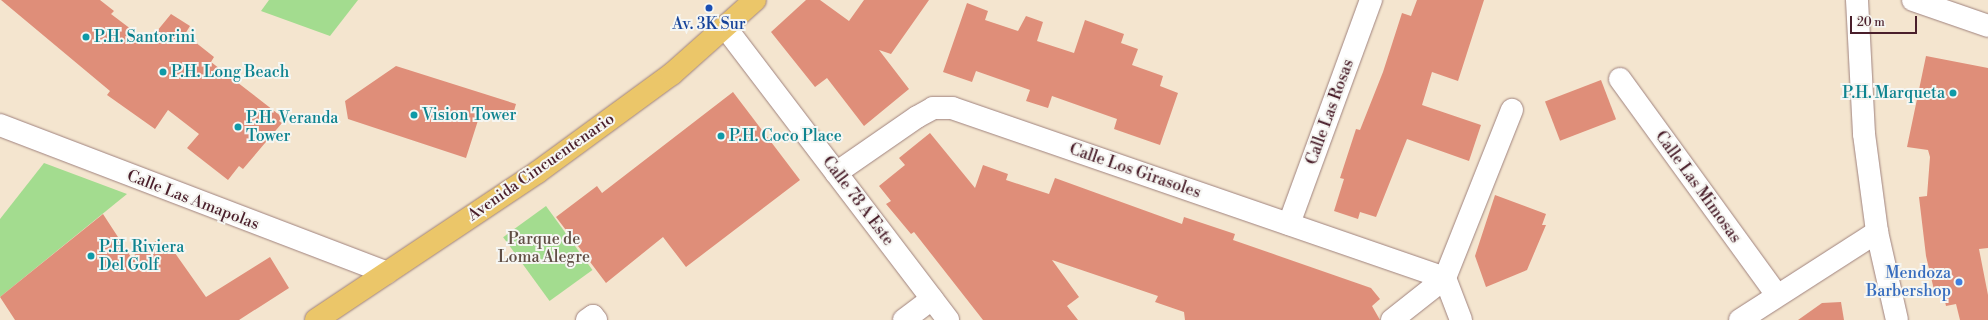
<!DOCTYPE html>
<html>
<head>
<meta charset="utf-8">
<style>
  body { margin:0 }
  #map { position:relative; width:1988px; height:320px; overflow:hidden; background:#f4e5cf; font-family:"Libre Bodoni",serif }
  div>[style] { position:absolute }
  .green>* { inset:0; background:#a3dc8f; transform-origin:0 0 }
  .building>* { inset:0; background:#df8e79; transform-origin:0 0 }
  .roads { filter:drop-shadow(0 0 1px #9f827d) drop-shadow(0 0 1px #9f827d) }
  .minor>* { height:22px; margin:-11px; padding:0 11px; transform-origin:11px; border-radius:11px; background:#fff }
  .major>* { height:22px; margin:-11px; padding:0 11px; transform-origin:11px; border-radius:11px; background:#ebc669 }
  .dots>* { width:11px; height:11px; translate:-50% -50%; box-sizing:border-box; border:2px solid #f6f6f2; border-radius:50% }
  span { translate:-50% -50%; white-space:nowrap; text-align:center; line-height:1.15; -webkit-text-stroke:4px #f6f6f2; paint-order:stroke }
  .transit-label { font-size:16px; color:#164399 }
  .culture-label { font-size:16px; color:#0d838f }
  .left { translate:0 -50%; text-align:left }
  .right { translate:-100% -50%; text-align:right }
  .street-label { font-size:16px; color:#4a1f2b }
  .park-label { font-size:16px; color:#604e44 }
  .shop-label { font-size:16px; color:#366cbe }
  .scale { position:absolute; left:1850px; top:16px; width:67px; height:18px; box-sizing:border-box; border:2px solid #4a1f2b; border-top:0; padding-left:5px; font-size:12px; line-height:14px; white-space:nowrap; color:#4a1f2b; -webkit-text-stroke:3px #f6f6f2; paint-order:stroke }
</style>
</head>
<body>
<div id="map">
  <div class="green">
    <div style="clip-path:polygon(269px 0,358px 0,330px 36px,261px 11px)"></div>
    <div style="clip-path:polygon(44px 163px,127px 194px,0 297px,0 219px)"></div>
    <div style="left:546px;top:206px;width:79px;height:53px;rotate:54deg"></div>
  </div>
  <div class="building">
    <div style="clip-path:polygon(1px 0,100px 0,114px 11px,111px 14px,148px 42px,171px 14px,190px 26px,185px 34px,214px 57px,211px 62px,282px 117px,279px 121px,282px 123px,243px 169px,239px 166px,228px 180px,187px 148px,199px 134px,168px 110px,155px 129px,107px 95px,110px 91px)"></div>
    <div style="clip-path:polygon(806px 0,820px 0,849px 21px,864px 0,929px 0,891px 54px,879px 50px,909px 89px,864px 126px,827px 78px,815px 87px,771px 32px)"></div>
    <div style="clip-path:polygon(1417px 0,1484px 0,1458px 81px,1432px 72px,1422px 105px,1481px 125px,1469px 161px,1407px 139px,1376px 217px,1360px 212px,1358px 219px,1334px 211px,1344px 179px,1340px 178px,1356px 129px,1360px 130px,1383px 72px,1402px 13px,1411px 16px)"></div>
    <div style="clip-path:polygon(967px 3px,988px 11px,985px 20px,1018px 31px,1026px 16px,1043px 22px,1037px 41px,1074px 53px,1085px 20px,1124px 34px,1121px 43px,1138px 49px,1132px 65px,1163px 76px,1160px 86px,1178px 93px,1160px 145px,1114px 129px,1117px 119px,1052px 96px,1048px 108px,1026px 101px,1030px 90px,976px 71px,972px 82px,943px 72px)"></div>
    <div style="clip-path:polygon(1926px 56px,1988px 68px,1988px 248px,1979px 249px,1988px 295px,1988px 320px,1960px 320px,1956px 304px,1946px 306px,1943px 292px,1935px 294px,1926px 256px,1919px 197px,1927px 196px,1930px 157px,1928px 150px,1907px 147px)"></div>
    <div style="clip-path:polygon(396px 66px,516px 104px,511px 121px,481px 111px,466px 158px,348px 119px,345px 101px)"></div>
    <div style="left:1601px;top:80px;width:42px;height:60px;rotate:69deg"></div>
    <div style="clip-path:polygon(733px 92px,800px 180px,686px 267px,663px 237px,606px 283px,556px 217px,597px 186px,602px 193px)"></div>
    <div style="clip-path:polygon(930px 133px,975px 188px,983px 165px,1008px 174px,1006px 180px,1049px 194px,1055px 178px,1182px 224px,1184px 217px,1235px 234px,1233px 240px,1371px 288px,1380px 299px,1372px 306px,1380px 320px,1185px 320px,1184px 312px,1155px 302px,1158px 296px,1052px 260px,1079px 297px,1067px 306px,1078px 320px,983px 320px,914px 232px,911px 234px,886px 204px,891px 201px,879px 186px,905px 165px,899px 158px)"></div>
    <div style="clip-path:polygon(1495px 195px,1546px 214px,1542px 225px,1546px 225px,1527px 270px,1486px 287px,1475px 256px)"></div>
    <div style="clip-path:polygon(103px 214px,131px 257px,159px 239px,166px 249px,170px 246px,206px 297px,270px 257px,289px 288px,239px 320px,15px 320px,0 297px)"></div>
    <div style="clip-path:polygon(1841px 302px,1844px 320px,1798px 320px,1822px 303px)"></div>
  </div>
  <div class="roads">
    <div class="minor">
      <div style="left:1857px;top:0;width:134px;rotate:87deg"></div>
      <div style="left:1864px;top:134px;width:99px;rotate:82.4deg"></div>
      <div style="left:1877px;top:232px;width:90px;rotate:77.2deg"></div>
      <div style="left:1913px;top:0;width:79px;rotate:19.1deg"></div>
      <div style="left:725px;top:27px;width:368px;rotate:52.7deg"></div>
      <div style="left:1620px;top:79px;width:266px;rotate:54deg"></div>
      <div style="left:0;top:125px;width:414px;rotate:20.9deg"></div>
      <div style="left:836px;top:173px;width:98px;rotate:-34.7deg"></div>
      <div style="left:917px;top:117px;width:18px;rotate:-29deg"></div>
      <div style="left:933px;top:108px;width:19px"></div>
      <div style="left:952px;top:108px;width:521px;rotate:19.03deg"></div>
      <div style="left:1289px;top:224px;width:239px;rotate:-69.9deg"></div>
      <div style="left:1445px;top:278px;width:181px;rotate:-68.3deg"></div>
      <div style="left:1445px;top:278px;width:45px;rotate:69.1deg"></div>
      <div style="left:587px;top:320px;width:7px;rotate:-34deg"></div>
      <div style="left:593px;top:316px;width:5px;rotate:53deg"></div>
      <div style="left:904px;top:320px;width:35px;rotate:-37deg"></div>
      <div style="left:1392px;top:320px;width:68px;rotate:-38.4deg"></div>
      <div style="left:1740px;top:320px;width:163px;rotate:-32.7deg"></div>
    </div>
    <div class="major">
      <div style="left:316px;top:320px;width:267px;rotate:-33.7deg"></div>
      <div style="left:538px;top:172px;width:166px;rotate:-36.2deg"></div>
      <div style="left:672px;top:74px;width:111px;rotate:-41.7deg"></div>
    </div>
  </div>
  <div class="dots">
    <div style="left:709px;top:8px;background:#1a4fb4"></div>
    <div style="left:86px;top:37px;background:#0f9aa8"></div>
    <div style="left:163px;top:72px;background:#0f9aa8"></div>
    <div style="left:1953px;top:93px;background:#0f9aa8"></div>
    <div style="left:414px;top:115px;background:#0f9aa8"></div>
    <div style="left:238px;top:127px;background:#0f9aa8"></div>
    <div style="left:721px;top:136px;background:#0f9aa8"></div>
    <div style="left:91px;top:256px;background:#0f9aa8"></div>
    <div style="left:1959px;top:282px;background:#3f7fe0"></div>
  </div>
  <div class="transit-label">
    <span style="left:709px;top:24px">Av. 3K Sur</span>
  </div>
  <div class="culture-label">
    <span class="left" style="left:94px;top:37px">P.H. Santorini</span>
    <span class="left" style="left:171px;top:72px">P.H. Long Beach</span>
    <span class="right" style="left:1945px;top:93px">P.H. Marqueta</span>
    <span class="left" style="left:422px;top:115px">Vision Tower</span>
    <span class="left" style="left:246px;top:127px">P.H. Veranda<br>Tower</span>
    <span class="left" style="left:729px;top:136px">P.H. Coco Place</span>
    <span class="left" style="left:99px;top:256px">P.H. Riviera<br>Del Golf</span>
  </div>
  <div class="street-label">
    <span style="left:1330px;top:112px;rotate:-70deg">Calle Las Rosas</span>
    <span style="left:541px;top:167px;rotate:-35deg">Avenida Cincuentenario</span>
    <span style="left:1135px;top:171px;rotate:19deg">Calle Los Girasoles</span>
    <span style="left:1698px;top:187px;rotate:54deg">Calle Las Mimosas</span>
    <span style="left:193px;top:200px;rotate:21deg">Calle Las Amapolas</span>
    <span style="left:858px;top:201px;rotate:53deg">Calle 78 A Este</span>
  </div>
  <div class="park-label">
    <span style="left:544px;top:248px">Parque de<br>Loma Alegre</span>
  </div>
  <div class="shop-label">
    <span class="right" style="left:1951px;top:282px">Mendoza<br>Barbershop</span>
  </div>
  <div class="scale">20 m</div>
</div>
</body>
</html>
